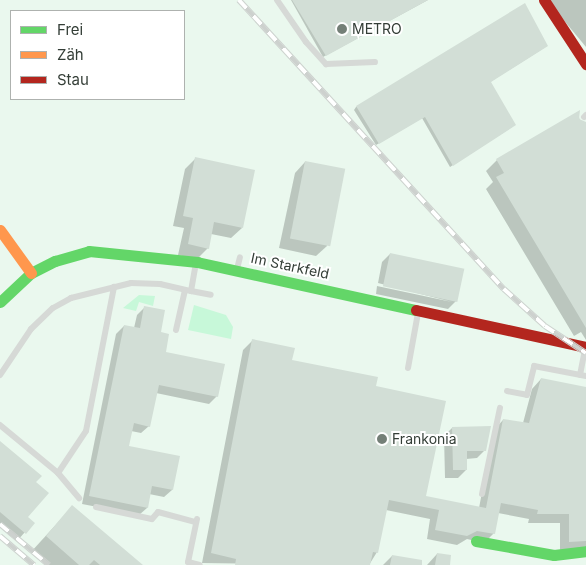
<!DOCTYPE html>
<html>
<head>
<meta charset="utf-8">
<style>
  body { margin:0 }
  #map { position:relative; width:586px; height:565px; overflow:hidden; background:#eaf8ee; font-family:Inter,sans-serif }
  div>[style] { position:absolute }
  .green>* { inset:0; background:#c7f8d9 }
  .shadow>* { inset:0; background:#0003 }
  .building>* { inset:0; background:#d2ded6; transform-origin:0 0 }
  .lane>* { height:6px; margin:-3px; padding:0 3px; transform-origin:3px; border-radius:3px; background:#d6d9d6 }
  .fast>* { height:11px; margin:-5.5px; padding:0 5.5px; transform-origin:5.5px; border-radius:5.5px; background:#63d668 }
  .slow>* { height:11px; margin:-5.5px; padding:0 5.5px; transform-origin:5.5px; border-radius:5.5px; background:#ff974d }
  .jam>* { height:11px; margin:-5.5px; padding:0 5.5px; transform-origin:5.5px; border-radius:5.5px; background:#b3261e }
  .rail>* { height:5.5px; margin-top:-2.75px; transform-origin:0; background:repeating-linear-gradient(90deg,#fff 0 11px,#cdd1ce 0 22px); box-sizing:border-box; border-block:1px solid #cdd1ce }
  .dots>* { width:14px; height:14px; translate:-50% -50%; box-sizing:border-box; border:2px solid #fff; border-radius:50% }
  span { translate:-50% -50%; white-space:nowrap; text-align:center; line-height:1.15; -webkit-text-stroke:4px #fff; paint-order:stroke }
  .poi-label { font-size:14px; color:#343e37 }
  .left { translate:0 -50%; text-align:left }
  .street-label { font-size:14px; color:#343e37 }
  .legend { position:absolute; left:10px; top:10px; width:175px; height:90px; box-sizing:border-box; background:#fff; border:1px solid #aeb2af; margin:0; padding:6px 9px; list-style:none; font-size:15px; color:#343e37 }
  .legend li { display:flex; align-items:center; gap:10px; height:25px }
  .legend b { width:25px; border:1px solid #aeb2af }
</style>
</head>
<body>
<div id="map">
  <div class="green">
    <div style="clip-path:polygon(139px 295px,155px 296px,153px 306px,139px 302px,136px 311px,123px 308px)"></div>
    <div style="clip-path:polygon(194px 305px,226px 315px,233px 327px,231px 339px,188px 330px)"></div>
  </div>
  <div class="shadow">
    <div style="clip-path:polygon(291px 0,428px 0,323px 57px)"></div>
    <div style="clip-path:polygon(547px 0,586px 0,586px 47px)"></div>
    <div style="clip-path:polygon(524px 5px,547px 46px,490px 82px,512px 127px,450px 167px,422px 118px,376px 145px,354px 110px,356px 107px)"></div>
    <div style="clip-path:polygon(578px 112px,580px 122px,586px 124px,586px 340px,581px 332px,574px 336px,486px 189px,493px 182px,486px 171px,497px 160px)"></div>
    <div style="clip-path:polygon(196px 158px,242px 228px,231px 238px,211px 234px,208px 248px,197px 259px,178px 255px,184px 228px,173px 226px,185px 169px)"></div>
    <div style="clip-path:polygon(305px 162px,327px 246px,316px 256px,279px 248px,295px 173px)"></div>
    <div style="clip-path:polygon(390px 254px,456px 301px,448px 309px,376px 294px,377px 286px,452px 302px,378px 283px,382px 262px)"></div>
    <div style="clip-path:polygon(145px 307px,159px 333px,164px 353px,217px 396px,209px 404px,156px 393px,149px 426px,141px 433px,131px 431px,127px 447px,178px 457px,172px 490px,164px 497px,149px 494px,147px 508px,139px 515px,82px 504px,116px 334px,124px 326px,134px 328px,137px 315px)"></div>
    <div style="clip-path:polygon(253px 340px,291px 361px,375px 387px,424px 497px,479px 508px,494px 430px,503px 420px,523px 423px,532px 389px,541px 379px,586px 388px,586px 549px,560px 551px,560px 523px,528px 523px,529px 519px,498px 513px,494px 533px,484px 543px,467px 539px,457px 545px,427px 539px,430px 519px,386px 510px,377px 552px,369px 565px,202px 563px,243px 350px)"></div>
    <div style="clip-path:polygon(452px 428px,485px 450px,477px 458px,466px 459px,466px 470px,458px 478px,445px 478px,444px 436px)"></div>
    <div style="clip-path:polygon(0 442px,34px 483px,26px 517px,33px 523px,17px 541px,0 527px)"></div>
    <div style="clip-path:polygon(72px 507px,141px 565px,46px 565px,31px 552px)"></div>
    <div style="clip-path:polygon(437px 554px,448px 565px,427px 565px)"></div>
    <div style="clip-path:polygon(392px 556px,410px 565px,383px 565px)"></div>
  </div>
  <div class="building">
    <div style="clip-path:polygon(292px 0,428px 0,326px 56px)"></div>
    <div style="clip-path:polygon(525px 3px,548px 46px,491px 82px,516px 125px,453px 166px,425px 117px,379px 144px,356px 106px)"></div>
    <div style="clip-path:polygon(580px 110px,579px 119px,586px 122px,586px 328px,496px 177px,504px 173px,496px 159px)"></div>
    <div style="clip-path:polygon(195px 157px,255px 170px,243px 228px,214px 222px,209px 249px,188px 244px,193px 218px,183px 216px)"></div>
    <div style="left:305px;top:161px;width:41px;height:79px;rotate:11deg"></div>
    <div style="left:390px;top:253px;width:76px;height:34px;rotate:12deg"></div>
    <div style="clip-path:polygon(144px 306px,165px 310px,161px 332px,169px 334px,166px 352px,225px 364px,218px 397px,159px 385px,150px 427px,134px 423px,129px 446px,180px 456px,173px 490px,152px 486px,148px 508px,89px 496px,124px 325px,140px 328px)"></div>
    <div style="clip-path:polygon(252px 339px,295px 348px,292px 360px,378px 377px,376px 386px,446px 401px,426px 496px,486px 508px,503px 419px,529px 423px,541px 378px,586px 387px,586px 541px,569px 542px,569px 514px,537px 514px,538px 510px,501px 503px,495px 534px,477px 531px,467px 536px,435px 530px,439px 510px,389px 500px,378px 553px,373px 552px,370px 565px,235px 565px,236px 559px,211px 553px)"></div>
    <div style="clip-path:polygon(491px 426px,486px 451px,467px 451px,467px 470px,453px 470px,452px 427px)"></div>
    <div style="clip-path:polygon(0 441px,42px 476px,36px 482px,49px 493px,28px 517px,35px 523px,26px 534px,0 512px)"></div>
    <div style="clip-path:polygon(72px 505px,143px 565px,100px 565px,94px 560px,89px 565px,79px 565px,46px 536px)"></div>
    <div style="clip-path:polygon(437px 553px,451px 555px,450px 565px,435px 565px)"></div>
    <div style="clip-path:polygon(392px 555px,422px 560px,422px 565px,390px 565px)"></div>
  </div>
  <div class="lane">
    <div style="left:277px;top:0;width:51px;rotate:55.4deg"></div>
    <div style="left:306px;top:42px;width:30px;rotate:48deg"></div>
    <div style="left:326px;top:64px;width:49px;rotate:-2.3deg"></div>
    <div style="left:584px;top:117px;width:3px;rotate:-45deg"></div>
    <div style="left:237px;top:269px;width:12px;rotate:-76deg"></div>
    <div style="left:191px;top:291px;width:20px;rotate:11deg"></div>
    <div style="left:176px;top:330px;width:41px;rotate:-77.3deg"></div>
    <div style="left:408px;top:368px;width:56px;rotate:-79.7deg"></div>
    <div style="left:0;top:375px;width:55px;rotate:-56deg"></div>
    <div style="left:31px;top:329px;width:30px;rotate:-44deg"></div>
    <div style="left:53px;top:308px;width:21px;rotate:-29deg"></div>
    <div style="left:71px;top:298px;width:62px;rotate:-14deg"></div>
    <div style="left:131px;top:283px;width:29px;rotate:2deg"></div>
    <div style="left:160px;top:284px;width:32px;rotate:13deg"></div>
    <div style="left:191px;top:291px;width:27px;rotate:-80deg"></div>
    <div style="left:580px;top:375px;width:26px;rotate:-79deg"></div>
    <div style="left:507px;top:391px;width:20px;rotate:11deg"></div>
    <div style="left:527px;top:395px;width:30px;rotate:-76deg"></div>
    <div style="left:534px;top:366px;width:53px;rotate:10.9deg"></div>
    <div style="left:0;top:425px;width:75px;rotate:39.6deg"></div>
    <div style="left:58px;top:473px;width:50px;rotate:-56.3deg"></div>
    <div style="left:86px;top:431px;width:147px;rotate:-79deg"></div>
    <div style="left:58px;top:473px;width:33px;rotate:50deg"></div>
    <div style="left:482px;top:494px;width:88px;rotate:-78.2deg"></div>
    <div style="left:96px;top:507px;width:57px;rotate:12.1deg"></div>
    <div style="left:152px;top:519px;width:9px;rotate:-49deg"></div>
    <div style="left:158px;top:512px;width:39px;rotate:15deg"></div>
    <div style="left:197px;top:519px;width:44px;rotate:101.8deg"></div>
    <div style="left:188px;top:562px;width:12px;rotate:14deg"></div>
  </div>
  <div class="fast">
    <div style="left:0;top:302px;width:42px;rotate:-43.1deg"></div>
    <div style="left:31px;top:273px;width:27px;rotate:-27deg"></div>
    <div style="left:55px;top:261px;width:35px;rotate:-16deg"></div>
    <div style="left:89px;top:251px;width:109px;rotate:5.8deg"></div>
    <div style="left:197px;top:262px;width:224px;rotate:12.4deg"></div>
    <div style="left:476px;top:541px;width:79px;rotate:10.2deg"></div>
    <div style="left:554px;top:555px;width:32px;rotate:-7deg"></div>
  </div>
  <div class="slow">
    <div style="left:0;top:230px;width:53px;rotate:54.2deg"></div>
  </div>
  <div class="jam">
    <div style="left:544px;top:0;width:77px;rotate:56.7deg"></div>
    <div style="left:416px;top:310px;width:174px;rotate:12.3deg"></div>
  </div>
  <div class="rail">
    <div style="left:239px;top:0;width:392px;rotate:47.5deg"></div>
    <div style="left:504px;top:289px;width:55px;rotate:42.1deg"></div>
    <div style="left:545px;top:326px;width:49px;rotate:33.4deg"></div>
    <div style="left:0;top:524px;width:64px;rotate:39.9deg"></div>
    <div style="left:0;top:536px;width:45px;rotate:40.5deg"></div>
  </div>
  <div class="dots">
    <div style="left:342px;top:29px;background:#747f77"></div>
    <div style="left:382px;top:439px;background:#747f77"></div>
  </div>
  <div class="poi-label">
    <span class="left" style="left:352px;top:29px">METRO</span>
    <span class="left" style="left:392px;top:439px">Frankonia</span>
  </div>
  <div class="street-label">
    <span style="left:290px;top:266px;rotate:12deg">Im Starkfeld</span>
  </div>
  <ul class="legend">
  <li><b style="height:6px;background:#63d668"></b>Frei</li>
  <li><b style="height:6px;background:#ff974d"></b>Zäh</li>
  <li><b style="height:6px;background:#b3261e"></b>Stau</li>
  </ul>
</div>
</body>
</html>
